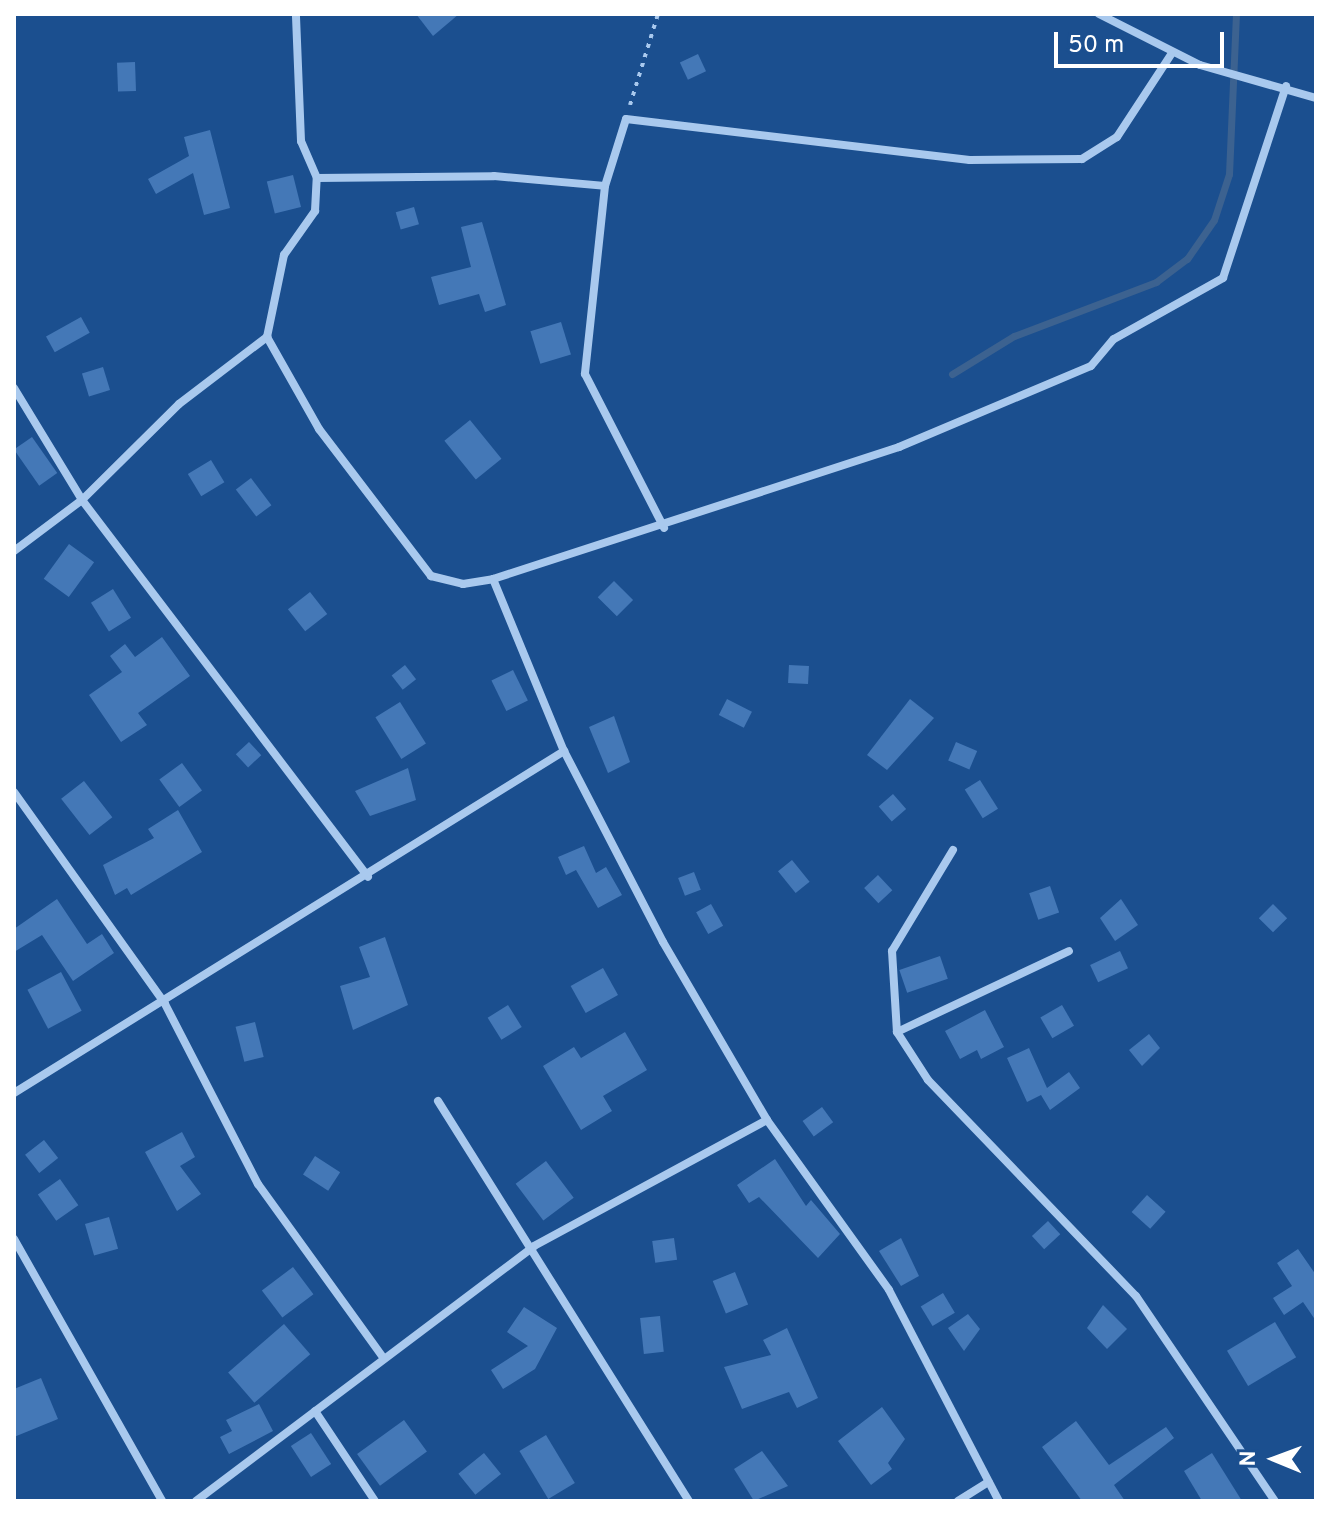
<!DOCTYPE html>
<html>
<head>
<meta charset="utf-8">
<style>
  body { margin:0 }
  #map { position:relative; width:1330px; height:1515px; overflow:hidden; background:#1b4f8f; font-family:Overpass,sans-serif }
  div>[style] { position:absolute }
  .stream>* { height:7px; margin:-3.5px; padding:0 3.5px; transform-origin:3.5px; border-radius:3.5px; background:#3c6290 }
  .building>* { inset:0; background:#4478b7; transform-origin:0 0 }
  .path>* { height:4px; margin-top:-2px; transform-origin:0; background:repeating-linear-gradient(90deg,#a9c9ee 0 4px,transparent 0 10px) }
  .street>* { height:8px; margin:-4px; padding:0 4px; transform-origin:4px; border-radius:4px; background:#a9c9ee }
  span { translate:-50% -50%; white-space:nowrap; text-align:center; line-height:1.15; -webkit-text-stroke:7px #1b4f8f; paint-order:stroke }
  .frame { position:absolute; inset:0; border:16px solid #fff; pointer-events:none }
  .north { position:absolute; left:1234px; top:1419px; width:80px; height:80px; -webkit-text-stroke:6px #1b4f8f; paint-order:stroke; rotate:271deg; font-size:22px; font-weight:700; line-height:32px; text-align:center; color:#fff }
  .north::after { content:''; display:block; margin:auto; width:28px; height:36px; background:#fff; clip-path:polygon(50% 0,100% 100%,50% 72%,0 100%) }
  .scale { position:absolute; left:1054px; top:32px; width:170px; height:36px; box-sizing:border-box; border:4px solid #fff; border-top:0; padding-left:10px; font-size:24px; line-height:28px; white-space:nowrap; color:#fff; -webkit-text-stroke:6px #1b4f8f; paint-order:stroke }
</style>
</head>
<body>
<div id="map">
  <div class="stream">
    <div style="left:952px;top:374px;width:73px;rotate:-31.5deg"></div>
    <div style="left:1014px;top:336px;width:152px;rotate:-20.8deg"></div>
    <div style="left:1156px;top:282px;width:39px;rotate:-37deg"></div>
    <div style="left:1187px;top:259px;width:47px;rotate:-55.3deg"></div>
    <div style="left:1214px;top:220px;width:48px;rotate:-71.9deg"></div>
    <div style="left:1229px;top:174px;width:160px;rotate:-87.5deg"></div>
  </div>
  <div class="building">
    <div style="clip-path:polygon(416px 14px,459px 14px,433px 36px)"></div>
    <div style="left:698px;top:54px;width:19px;height:20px;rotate:65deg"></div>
    <div style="left:135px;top:62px;width:29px;height:18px;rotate:88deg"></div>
    <div style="clip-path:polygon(210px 130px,230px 208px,204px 215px,193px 173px,156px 194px,148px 179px,189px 156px,184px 137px)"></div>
    <div style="left:293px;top:175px;width:33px;height:27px;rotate:76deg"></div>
    <div style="left:414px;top:207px;width:18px;height:19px;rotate:74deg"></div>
    <div style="clip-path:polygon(482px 222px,506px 305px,485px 312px,479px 294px,439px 305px,431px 277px,471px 267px,461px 227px)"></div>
    <div style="left:81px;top:317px;width:18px;height:40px;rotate:61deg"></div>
    <div style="left:561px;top:322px;width:34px;height:32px;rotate:73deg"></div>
    <div style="left:103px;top:367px;width:24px;height:22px;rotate:73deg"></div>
    <div style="left:470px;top:420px;width:50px;height:33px;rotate:51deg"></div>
    <div style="left:32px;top:437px;width:44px;height:22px;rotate:55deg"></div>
    <div style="left:211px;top:460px;width:26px;height:27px;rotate:59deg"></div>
    <div style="left:251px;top:478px;width:34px;height:19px;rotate:53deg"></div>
    <div style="left:69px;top:544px;width:31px;height:43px;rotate:36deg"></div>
    <div style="left:614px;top:581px;width:27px;height:23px;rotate:45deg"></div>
    <div style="left:113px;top:589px;width:34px;height:26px;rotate:58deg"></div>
    <div style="left:310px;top:592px;width:28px;height:28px;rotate:52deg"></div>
    <div style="clip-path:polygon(162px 637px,190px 676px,138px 713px,147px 725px,121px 742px,89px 695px,122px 672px,110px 656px,125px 644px,135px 657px)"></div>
    <div style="left:405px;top:665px;width:18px;height:17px;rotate:52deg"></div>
    <div style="left:789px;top:665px;width:20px;height:18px;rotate:3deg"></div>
    <div style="left:513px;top:670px;width:34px;height:24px;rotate:64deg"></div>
    <div style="left:727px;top:699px;width:28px;height:18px;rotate:27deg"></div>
    <div style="clip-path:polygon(910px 699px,934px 718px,887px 770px,867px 755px)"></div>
    <div style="left:400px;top:702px;width:49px;height:29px;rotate:58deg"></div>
    <div style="clip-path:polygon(614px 716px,630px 762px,608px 773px,589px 727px)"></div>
    <div style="left:249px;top:742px;width:18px;height:18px;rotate:47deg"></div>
    <div style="left:956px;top:742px;width:23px;height:20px;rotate:23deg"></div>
    <div style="left:182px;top:763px;width:34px;height:28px;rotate:54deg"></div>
    <div style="clip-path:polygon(408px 768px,416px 800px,370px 816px,355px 791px)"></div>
    <div style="left:980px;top:780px;width:34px;height:18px;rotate:58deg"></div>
    <div style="left:84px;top:781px;width:46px;height:29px;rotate:52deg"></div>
    <div style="left:893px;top:794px;width:20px;height:19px;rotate:49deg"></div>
    <div style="clip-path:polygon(178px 810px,202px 852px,131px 895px,127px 888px,115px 895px,103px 865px,154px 838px,148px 829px)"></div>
    <div style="clip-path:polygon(584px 846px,596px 873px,606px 867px,622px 895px,598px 908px,576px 870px,566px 875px,558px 857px)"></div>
    <div style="left:792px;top:860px;width:28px;height:18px;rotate:51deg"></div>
    <div style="left:694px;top:872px;width:19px;height:17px;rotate:69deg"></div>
    <div style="left:878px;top:875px;width:21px;height:19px;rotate:47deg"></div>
    <div style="left:1050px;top:886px;width:28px;height:22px;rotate:71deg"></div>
    <div style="clip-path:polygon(57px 899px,87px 944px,102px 934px,114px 953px,73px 981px,42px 935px,14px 952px,14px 929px)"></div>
    <div style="clip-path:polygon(1121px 899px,1138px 925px,1115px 941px,1100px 918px)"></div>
    <div style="left:711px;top:904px;width:25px;height:17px;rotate:61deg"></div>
    <div style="left:1273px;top:904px;width:20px;height:20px;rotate:45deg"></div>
    <div style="clip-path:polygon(385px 937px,408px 1005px,353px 1030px,340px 986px,370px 977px,359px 947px)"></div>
    <div style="left:1120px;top:951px;width:19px;height:33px;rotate:65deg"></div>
    <div style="left:940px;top:956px;width:24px;height:43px;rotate:71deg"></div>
    <div style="left:603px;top:968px;width:31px;height:37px;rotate:61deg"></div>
    <div style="left:61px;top:972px;width:44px;height:38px;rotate:62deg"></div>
    <div style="left:508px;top:1005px;width:26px;height:24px;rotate:58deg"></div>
    <div style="left:1062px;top:1005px;width:24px;height:25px;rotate:60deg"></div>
    <div style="clip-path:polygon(985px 1010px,1004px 1047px,981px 1059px,977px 1050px,960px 1059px,945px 1031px)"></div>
    <div style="left:255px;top:1022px;width:36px;height:20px;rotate:76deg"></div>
    <div style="clip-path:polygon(625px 1032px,647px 1070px,603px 1096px,612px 1111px,581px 1130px,543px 1066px,574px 1047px,581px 1058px)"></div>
    <div style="clip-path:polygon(1149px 1034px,1160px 1048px,1142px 1066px,1129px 1050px)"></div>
    <div style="clip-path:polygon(1029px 1048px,1047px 1088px,1069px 1072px,1080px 1088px,1050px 1110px,1041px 1095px,1027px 1102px,1007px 1058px)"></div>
    <div style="left:822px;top:1107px;width:19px;height:24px;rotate:54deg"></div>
    <div style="clip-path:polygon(182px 1132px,195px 1157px,180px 1166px,201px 1194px,177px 1211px,145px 1152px)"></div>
    <div style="left:44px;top:1140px;width:23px;height:24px;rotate:52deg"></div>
    <div style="left:315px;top:1156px;width:30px;height:22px;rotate:33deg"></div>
    <div style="clip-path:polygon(775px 1159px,806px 1206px,811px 1200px,840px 1234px,818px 1258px,759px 1197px,749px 1203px,737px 1185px)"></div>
    <div style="left:546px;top:1161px;width:46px;height:38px;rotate:53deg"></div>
    <div style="left:60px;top:1179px;width:32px;height:27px;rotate:55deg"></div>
    <div style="left:1147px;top:1195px;width:25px;height:23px;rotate:42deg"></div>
    <div style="left:109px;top:1217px;width:33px;height:25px;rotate:74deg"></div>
    <div style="left:1048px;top:1221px;width:18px;height:22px;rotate:47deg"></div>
    <div style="left:674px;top:1238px;width:22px;height:22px;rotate:82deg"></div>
    <div style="clip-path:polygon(901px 1238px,919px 1276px,901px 1286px,879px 1251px)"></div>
    <div style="clip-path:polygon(1298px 1249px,1316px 1275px,1316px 1321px,1303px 1302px,1284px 1315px,1273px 1298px,1292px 1286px,1277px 1263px)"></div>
    <div style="left:293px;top:1267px;width:34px;height:39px;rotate:53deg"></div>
    <div style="left:735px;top:1272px;width:35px;height:24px;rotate:68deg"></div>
    <div style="left:943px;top:1293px;width:23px;height:26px;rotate:59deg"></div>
    <div style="clip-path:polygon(1103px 1305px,1127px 1329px,1107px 1349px,1087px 1328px)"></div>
    <div style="clip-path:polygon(524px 1307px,557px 1328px,535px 1369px,503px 1389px,491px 1370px,528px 1346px,507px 1332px)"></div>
    <div style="clip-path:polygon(968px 1314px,980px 1329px,964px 1351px,948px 1328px)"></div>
    <div style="left:660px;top:1316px;width:36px;height:20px;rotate:84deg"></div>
    <div style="left:1275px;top:1322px;width:41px;height:56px;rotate:59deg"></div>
    <div style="left:284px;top:1324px;width:40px;height:74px;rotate:49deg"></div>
    <div style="clip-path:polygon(787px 1328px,818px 1398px,797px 1408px,789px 1392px,742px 1409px,724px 1367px,771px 1355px,763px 1340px)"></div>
    <div style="clip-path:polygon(41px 1378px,58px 1419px,14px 1437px,14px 1389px)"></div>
    <div style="clip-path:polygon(259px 1404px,273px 1431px,229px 1454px,220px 1437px,232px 1431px,226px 1420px)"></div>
    <div style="clip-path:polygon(882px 1407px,905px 1439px,888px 1463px,892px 1469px,871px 1485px,838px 1441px)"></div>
    <div style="left:404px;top:1420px;width:39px;height:58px;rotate:54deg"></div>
    <div style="clip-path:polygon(1076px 1421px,1109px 1465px,1166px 1427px,1174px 1438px,1114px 1485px,1125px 1501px,1082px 1501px,1042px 1447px)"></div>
    <div style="left:311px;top:1433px;width:37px;height:24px;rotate:57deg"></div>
    <div style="left:546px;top:1435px;width:56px;height:31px;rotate:59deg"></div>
    <div style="clip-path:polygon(762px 1451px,788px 1486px,754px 1501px,734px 1469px)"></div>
    <div style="left:484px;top:1453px;width:27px;height:33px;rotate:51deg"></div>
    <div style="clip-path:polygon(1212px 1453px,1242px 1501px,1202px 1501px,1184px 1471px)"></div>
  </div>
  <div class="path">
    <div style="left:630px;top:105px;width:95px;rotate:-72.9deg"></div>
  </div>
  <div class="street">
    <div style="left:1099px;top:14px;width:113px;rotate:26.8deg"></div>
    <div style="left:1200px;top:65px;width:121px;rotate:15.9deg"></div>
    <div style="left:317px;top:178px;width:177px;rotate:-0.6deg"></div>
    <div style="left:494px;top:176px;width:111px;rotate:5.1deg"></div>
    <div style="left:605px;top:186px;width:189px;rotate:96.1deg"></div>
    <div style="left:585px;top:374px;width:173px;rotate:62.8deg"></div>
    <div style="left:605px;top:186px;width:70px;rotate:-72.6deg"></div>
    <div style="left:626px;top:119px;width:346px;rotate:6.8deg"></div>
    <div style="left:970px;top:160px;width:112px;rotate:-0.5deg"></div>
    <div style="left:1082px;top:159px;width:41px;rotate:-32.2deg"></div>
    <div style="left:1117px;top:137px;width:100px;rotate:-56.8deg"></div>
    <div style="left:267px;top:337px;width:106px;rotate:60.5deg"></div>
    <div style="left:319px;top:429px;width:185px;rotate:52.7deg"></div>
    <div style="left:431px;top:576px;width:33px;rotate:14deg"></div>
    <div style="left:463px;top:584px;width:30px;rotate:-9deg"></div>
    <div style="left:493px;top:579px;width:427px;rotate:-18deg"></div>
    <div style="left:899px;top:447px;width:208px;rotate:-22.9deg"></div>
    <div style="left:1091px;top:366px;width:35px;rotate:-50deg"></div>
    <div style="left:1114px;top:339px;width:125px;rotate:-29.2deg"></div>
    <div style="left:1223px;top:278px;width:202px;rotate:-71.8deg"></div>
    <div style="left:14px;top:388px;width:131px;rotate:58.7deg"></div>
    <div style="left:82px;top:500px;width:473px;rotate:52.8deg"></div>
    <div style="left:14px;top:551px;width:85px;rotate:-36.9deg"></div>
    <div style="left:82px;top:500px;width:136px;rotate:-44.7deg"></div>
    <div style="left:179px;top:404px;width:111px;rotate:-37.3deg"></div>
    <div style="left:267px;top:337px;width:84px;rotate:-78.3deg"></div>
    <div style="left:284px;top:255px;width:54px;rotate:-54.8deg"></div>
    <div style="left:315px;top:211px;width:33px;rotate:-87deg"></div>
    <div style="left:317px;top:178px;width:40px;rotate:-113.4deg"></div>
    <div style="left:301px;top:141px;width:127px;rotate:-92.3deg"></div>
    <div style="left:493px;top:579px;width:186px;rotate:67.6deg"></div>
    <div style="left:564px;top:751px;width:215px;rotate:62.6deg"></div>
    <div style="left:663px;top:942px;width:206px;rotate:59.7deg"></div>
    <div style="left:767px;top:1120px;width:209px;rotate:54.3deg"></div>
    <div style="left:889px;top:1290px;width:238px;rotate:62.5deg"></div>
    <div style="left:14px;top:792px;width:260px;rotate:54.5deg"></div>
    <div style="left:165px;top:1004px;width:203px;rotate:62.7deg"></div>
    <div style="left:258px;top:1184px;width:213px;rotate:54.2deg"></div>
    <div style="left:953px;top:850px;width:118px;rotate:121.1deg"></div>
    <div style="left:892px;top:951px;width:81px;rotate:86.5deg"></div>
    <div style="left:897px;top:1032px;width:57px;rotate:57.1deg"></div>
    <div style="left:928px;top:1080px;width:300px;rotate:46.1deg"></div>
    <div style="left:1136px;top:1296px;width:248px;rotate:55.9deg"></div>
    <div style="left:897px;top:1032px;width:190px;rotate:-25.2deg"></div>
    <div style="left:14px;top:1093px;width:648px;rotate:-31.87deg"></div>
    <div style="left:438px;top:1101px;width:472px;rotate:57.9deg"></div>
    <div style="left:14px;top:1239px;width:301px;rotate:60.5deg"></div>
    <div style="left:315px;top:1411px;width:108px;rotate:56.3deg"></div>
    <div style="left:196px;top:1501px;width:423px;rotate:-37deg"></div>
    <div style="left:534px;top:1246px;width:265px;rotate:-28.4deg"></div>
    <div style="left:958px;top:1501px;width:36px;rotate:-32deg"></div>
  </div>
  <div class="frame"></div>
  <div class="north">N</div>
  <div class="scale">50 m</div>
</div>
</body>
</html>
